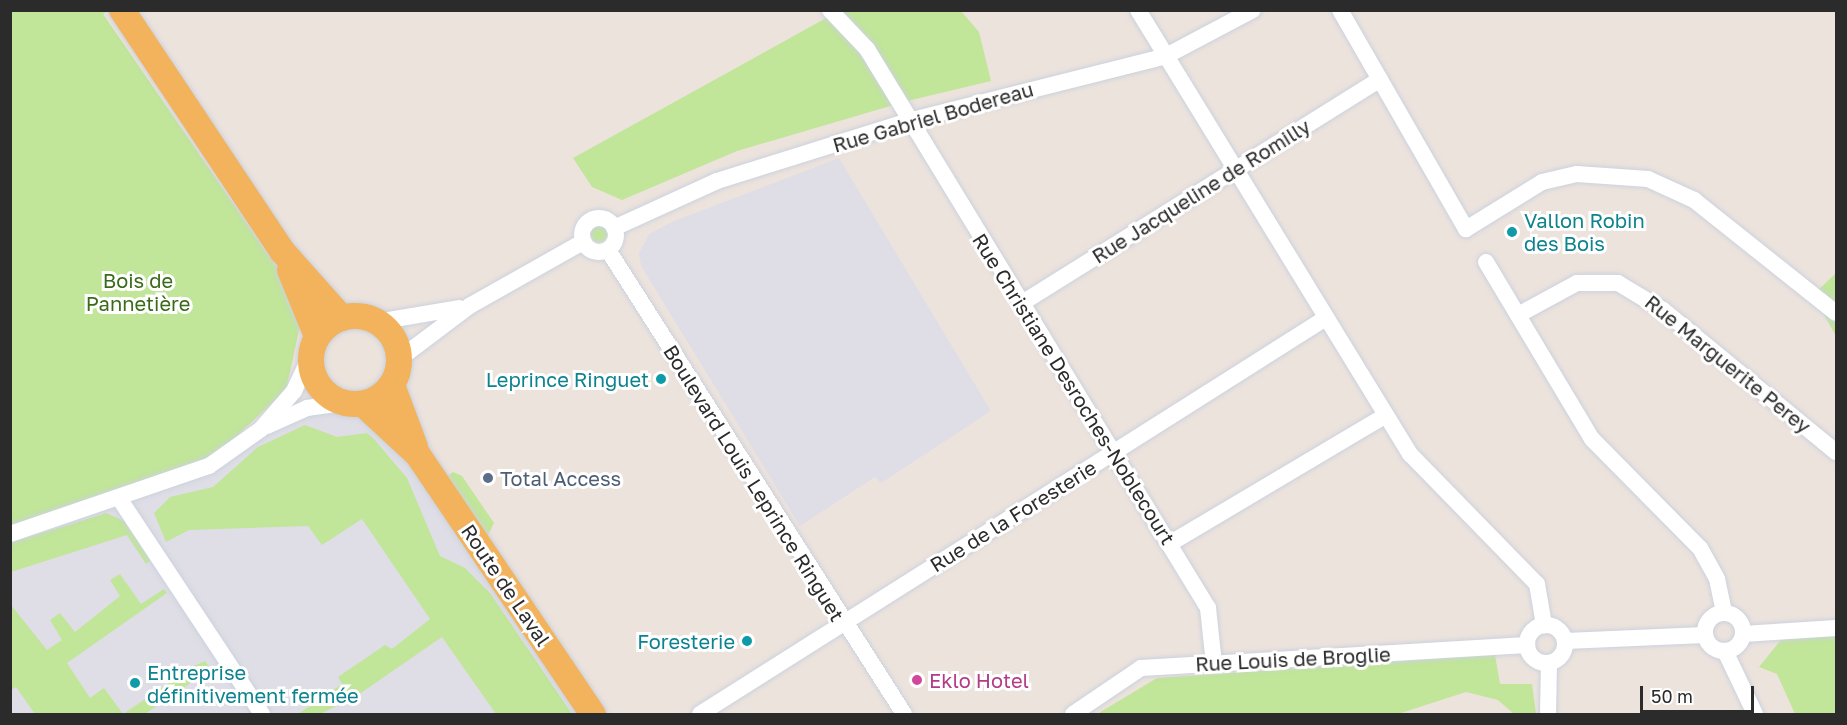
<!DOCTYPE html>
<html>
<head>
<meta charset="utf-8">
<style>
  body { margin:0 }
  #map { position:relative; width:1847px; height:725px; overflow:hidden; background:#ede3dd; font-family:"Golos Text",sans-serif }
  div>[style] { position:absolute }
  .industrial>* { inset:0; background:#dfdee6 }
  .green>* { inset:0; background:#c1e599 }
  .round { border-radius:50% }
  .roads { filter:drop-shadow(0 0 2px #cbd2dd) drop-shadow(0 0 2px #cbd2dd) }
  .minor>* { height:16px; margin:-8px; padding:0 8px; transform-origin:8px; border-radius:8px; background:#fff }
  .minor>.ring { margin:-8px; padding:0; box-sizing:content-box; background:none; border:16px solid #fff; border-radius:50% }
  .primary>* { height:26px; margin:-13px; padding:0 13px; transform-origin:13px; border-radius:13px; background:#f3b35c }
  .primary>.ring { margin:-13px; padding:0; box-sizing:content-box; background:none; border:26px solid #f3b35c; border-radius:50% }
  .dots>* { width:16px; height:16px; translate:-50% -50%; box-sizing:border-box; border:3px solid #fff; border-radius:50% }
  span { translate:-50% -50%; white-space:nowrap; text-align:center; line-height:1.15; -webkit-text-stroke:6px #fff; paint-order:stroke }
  .street-label { font-size:20px; color:#2b2b2b }
  .culture-label { font-size:20px; color:#0d838f }
  .left { translate:0 -50%; text-align:left }
  .right { translate:-100% -50%; text-align:right }
  .park-label { font-size:20px; color:#396b19 }
  .service-label { font-size:20px; color:#4e5e75 }
  .hotel-label { font-size:20px; color:#b23c85 }
  .frame { position:absolute; inset:0; border:12px solid #2b2b2b; pointer-events:none }
  .scale { position:absolute; left:1640px; top:686px; width:114px; height:27px; box-sizing:border-box; border:3px solid #2b2b2b; border-top:0; padding-left:8px; font-size:18px; line-height:21px; white-space:nowrap; color:#2b2b2b; -webkit-text-stroke:4px #fff; paint-order:stroke }
</style>
</head>
<body>
<div id="map">
  <div class="industrial">
    <div style="clip-path:polygon(839px 158px,991px 411px,881px 483px,875px 477px,800px 526px,641px 266px,639px 253px,649px 234px,674px 221px)"></div>
    <div style="clip-path:polygon(340px 403px,381px 419px,593px 714px,11px 714px,10px 534px,261px 429px)"></div>
  </div>
  <div class="green">
    <div style="clip-path:polygon(840px 10px,961px 11px,979px 32px,991px 81px,907px 101px)"></div>
    <div style="clip-path:polygon(11px 11px,108px 11px,103px 14px,290px 286px,300px 326px,286px 390px,224px 448px,190px 468px,11px 526px)"></div>
    <div style="clip-path:polygon(828px 17px,859px 48px,897px 104px,737px 151px,622px 200px,592px 187px,573px 158px)"></div>
    <div class="round" style="left:591px;top:226px;width:16px;height:16px"></div>
    <div style="clip-path:polygon(1836px 273px,1836px 336px,1813px 295px)"></div>
    <div style="clip-path:polygon(305px 425px,337px 437px,367px 433px,373px 438px,407px 478px,440px 556px,465px 568px,490px 593px,572px 714px,496px 714px,442px 637px,355px 697px,320px 714px,298px 714px,342px 684px,338px 677px,385px 645px,392px 649px,430px 619px,362px 519px,322px 545px,308px 526px,189px 530px,166px 542px,154px 513px,170px 497px,213px 487px,258px 447px)"></div>
    <div style="clip-path:polygon(453px 472px,462px 476px,494px 523px,486px 539px,445px 478px)"></div>
    <div style="clip-path:polygon(106px 513px,124px 521px,151px 560px,146px 564px,127px 535px,11px 572px,10px 543px)"></div>
    <div style="clip-path:polygon(120px 574px,141px 604px,164px 589px,167px 593px,67px 663px,90px 698px,104px 688px,123px 714px,194px 666px,205px 661px,211px 669px,145px 714px,35px 714px,16px 687px,11px 690px,11px 605px,47px 650px,62px 640px,50px 620px,60px 613px,75px 632px,120px 596px,110px 580px)"></div>
    <div style="clip-path:polygon(1836px 628px,1836px 714px,1795px 714px,1777px 674px,1759px 667px,1788px 631px)"></div>
    <div style="clip-path:polygon(1495px 655px,1500px 684px,1532px 684px,1536px 714px,1514px 714px,1498px 700px,1466px 692px,1398px 714px,1097px 714px,1157px 678px)"></div>
  </div>
  <div class="roads">
    <div class="minor">
      <div style="left:830px;top:10px;width:54px;rotate:46.5deg"></div>
      <div style="left:867px;top:49px;width:655px;rotate:58.62deg"></div>
      <div style="left:1208px;top:608px;width:56px;rotate:83.9deg"></div>
      <div style="left:1138px;top:10px;width:521px;rotate:58.51deg"></div>
      <div style="left:1410px;top:454px;width:182px;rotate:45.7deg"></div>
      <div style="left:1537px;top:584px;width:42px;rotate:80.3deg"></div>
      <div style="left:1340px;top:10px;width:253px;rotate:60.1deg"></div>
      <div style="left:1466px;top:229px;width:89px;rotate:-31.7deg"></div>
      <div style="left:1542px;top:182px;width:36px;rotate:-13deg"></div>
      <div style="left:1577px;top:174px;width:71px;rotate:4deg"></div>
      <div style="left:1648px;top:179px;width:51px;rotate:24.5deg"></div>
      <div style="left:1694px;top:200px;width:181px;rotate:38.5deg"></div>
      <div class="ring" style="left:582px;top:218px;width:18px;height:18px"></div>
      <div style="left:614px;top:228px;width:113px;rotate:-24.5deg"></div>
      <div style="left:717px;top:181px;width:204px;rotate:-17.4deg"></div>
      <div style="left:912px;top:120px;width:262px;rotate:-14.1deg"></div>
      <div style="left:1166px;top:56px;width:98px;rotate:-27.9deg"></div>
      <div style="left:608px;top:250px;width:550px;rotate:57.46deg"></div>
      <div style="left:1486px;top:262px;width:206px;rotate:59.1deg"></div>
      <div style="left:1592px;top:439px;width:153px;rotate:45.3deg"></div>
      <div style="left:1700px;top:548px;width:35px;rotate:61deg"></div>
      <div style="left:1717px;top:579px;width:34px;rotate:78deg"></div>
      <div style="left:1022px;top:303px;width:422px;rotate:-32deg"></div>
      <div style="left:1518px;top:315px;width:67px;rotate:-28.5deg"></div>
      <div style="left:1577px;top:283px;width:41px"></div>
      <div style="left:1618px;top:283px;width:52px;rotate:31deg"></div>
      <div style="left:1663px;top:310px;width:224px;rotate:39.4deg"></div>
      <div style="left:377px;top:322px;width:83px;rotate:-9.7deg"></div>
      <div style="left:399px;top:359px;width:90px;rotate:-36.9deg"></div>
      <div style="left:471px;top:305px;width:129px;rotate:-29.4deg"></div>
      <div style="left:267px;top:426px;width:44px;rotate:-24.2deg"></div>
      <div style="left:307px;top:408px;width:34px;rotate:-8deg"></div>
      <div style="left:119px;top:498px;width:259px;rotate:56.5deg"></div>
      <div style="left:10px;top:534px;width:210px;rotate:-18.9deg"></div>
      <div style="left:209px;top:466px;width:64px;rotate:-35.4deg"></div>
      <div style="left:261px;top:429px;width:50px;rotate:-49deg"></div>
      <div style="left:294px;top:391px;width:38px;rotate:-65deg"></div>
      <div style="left:1169px;top:544px;width:252px;rotate:-30.7deg"></div>
      <div class="ring" style="left:1705px;top:613px;width:22px;height:22px"></div>
      <div class="ring" style="left:1527px;top:625px;width:22px;height:22px"></div>
      <div style="left:1743px;top:634px;width:93px;rotate:-3.7deg"></div>
      <div style="left:1565px;top:641px;width:140px;rotate:-2.5deg"></div>
      <div style="left:1725px;top:651px;width:70px;rotate:64.5deg"></div>
      <div style="left:700px;top:714px;width:741px;rotate:-32.32deg"></div>
      <div style="left:1073px;top:714px;width:82px;rotate:-34.1deg"></div>
      <div style="left:1141px;top:668px;width:387px;rotate:-3.4deg"></div>
      <div style="left:1548px;top:714px;width:51px;rotate:-88.9deg"></div>
    </div>
    <div class="primary">
      <div style="left:122px;top:10px;width:289px;rotate:56.4deg"></div>
      <div style="left:282px;top:251px;width:90px;rotate:48.2deg"></div>
      <div style="left:290px;top:270px;width:71px;rotate:67.8deg"></div>
      <div class="ring" style="left:311px;top:316px;width:62px;height:62px"></div>
      <div style="left:392px;top:385px;width:66px;rotate:69.6deg"></div>
      <div style="left:363px;top:404px;width:75px;rotate:42.8deg"></div>
      <div style="left:418px;top:455px;width:313px;rotate:56deg"></div>
    </div>
  </div>
  <div class="dots">
    <div style="left:1512px;top:232px;background:#0f9aa8"></div>
    <div style="left:661px;top:379px;background:#0f9aa8"></div>
    <div style="left:488px;top:478px;background:#5c6f8a"></div>
    <div style="left:747px;top:641px;background:#0f9aa8"></div>
    <div style="left:917px;top:680px;background:#d1479c"></div>
    <div style="left:135px;top:683px;background:#0f9aa8"></div>
  </div>
  <div class="street-label">
    <span style="left:933px;top:117px;rotate:-16deg">Rue Gabriel Bodereau</span>
    <span style="left:1201px;top:191px;rotate:-32deg">Rue Jacqueline de Romilly</span>
    <span style="left:1728px;top:364px;rotate:39deg">Rue Marguerite Perey</span>
    <span style="left:1074px;top:389px;rotate:58deg">Rue Christiane Desroches-Noblecourt</span>
    <span style="left:754px;top:483px;rotate:58deg">Boulevard Louis Leprince Ringuet</span>
    <span style="left:1013px;top:516px;rotate:-32deg">Rue de la Foresterie</span>
    <span style="left:506px;top:585px;rotate:56deg">Route de Laval</span>
    <span style="left:1293px;top:659px;rotate:-3deg">Rue Louis de Broglie</span>
  </div>
  <div class="culture-label">
    <span class="left" style="left:1524px;top:232px">Vallon Robin<br>des Bois</span>
    <span class="right" style="left:649px;top:379px">Leprince Ringuet</span>
    <span class="right" style="left:735px;top:641px">Foresterie</span>
    <span class="left" style="left:147px;top:684px">Entreprise<br>définitivement fermée</span>
  </div>
  <div class="park-label">
    <span style="left:138px;top:292px">Bois de<br>Pannetière</span>
  </div>
  <div class="service-label">
    <span class="left" style="left:500px;top:478px">Total Access</span>
  </div>
  <div class="hotel-label">
    <span class="left" style="left:929px;top:680px">Eklo Hotel</span>
  </div>
  <div class="frame"></div>
  <div class="scale">50 m</div>
</div>
</body>
</html>
